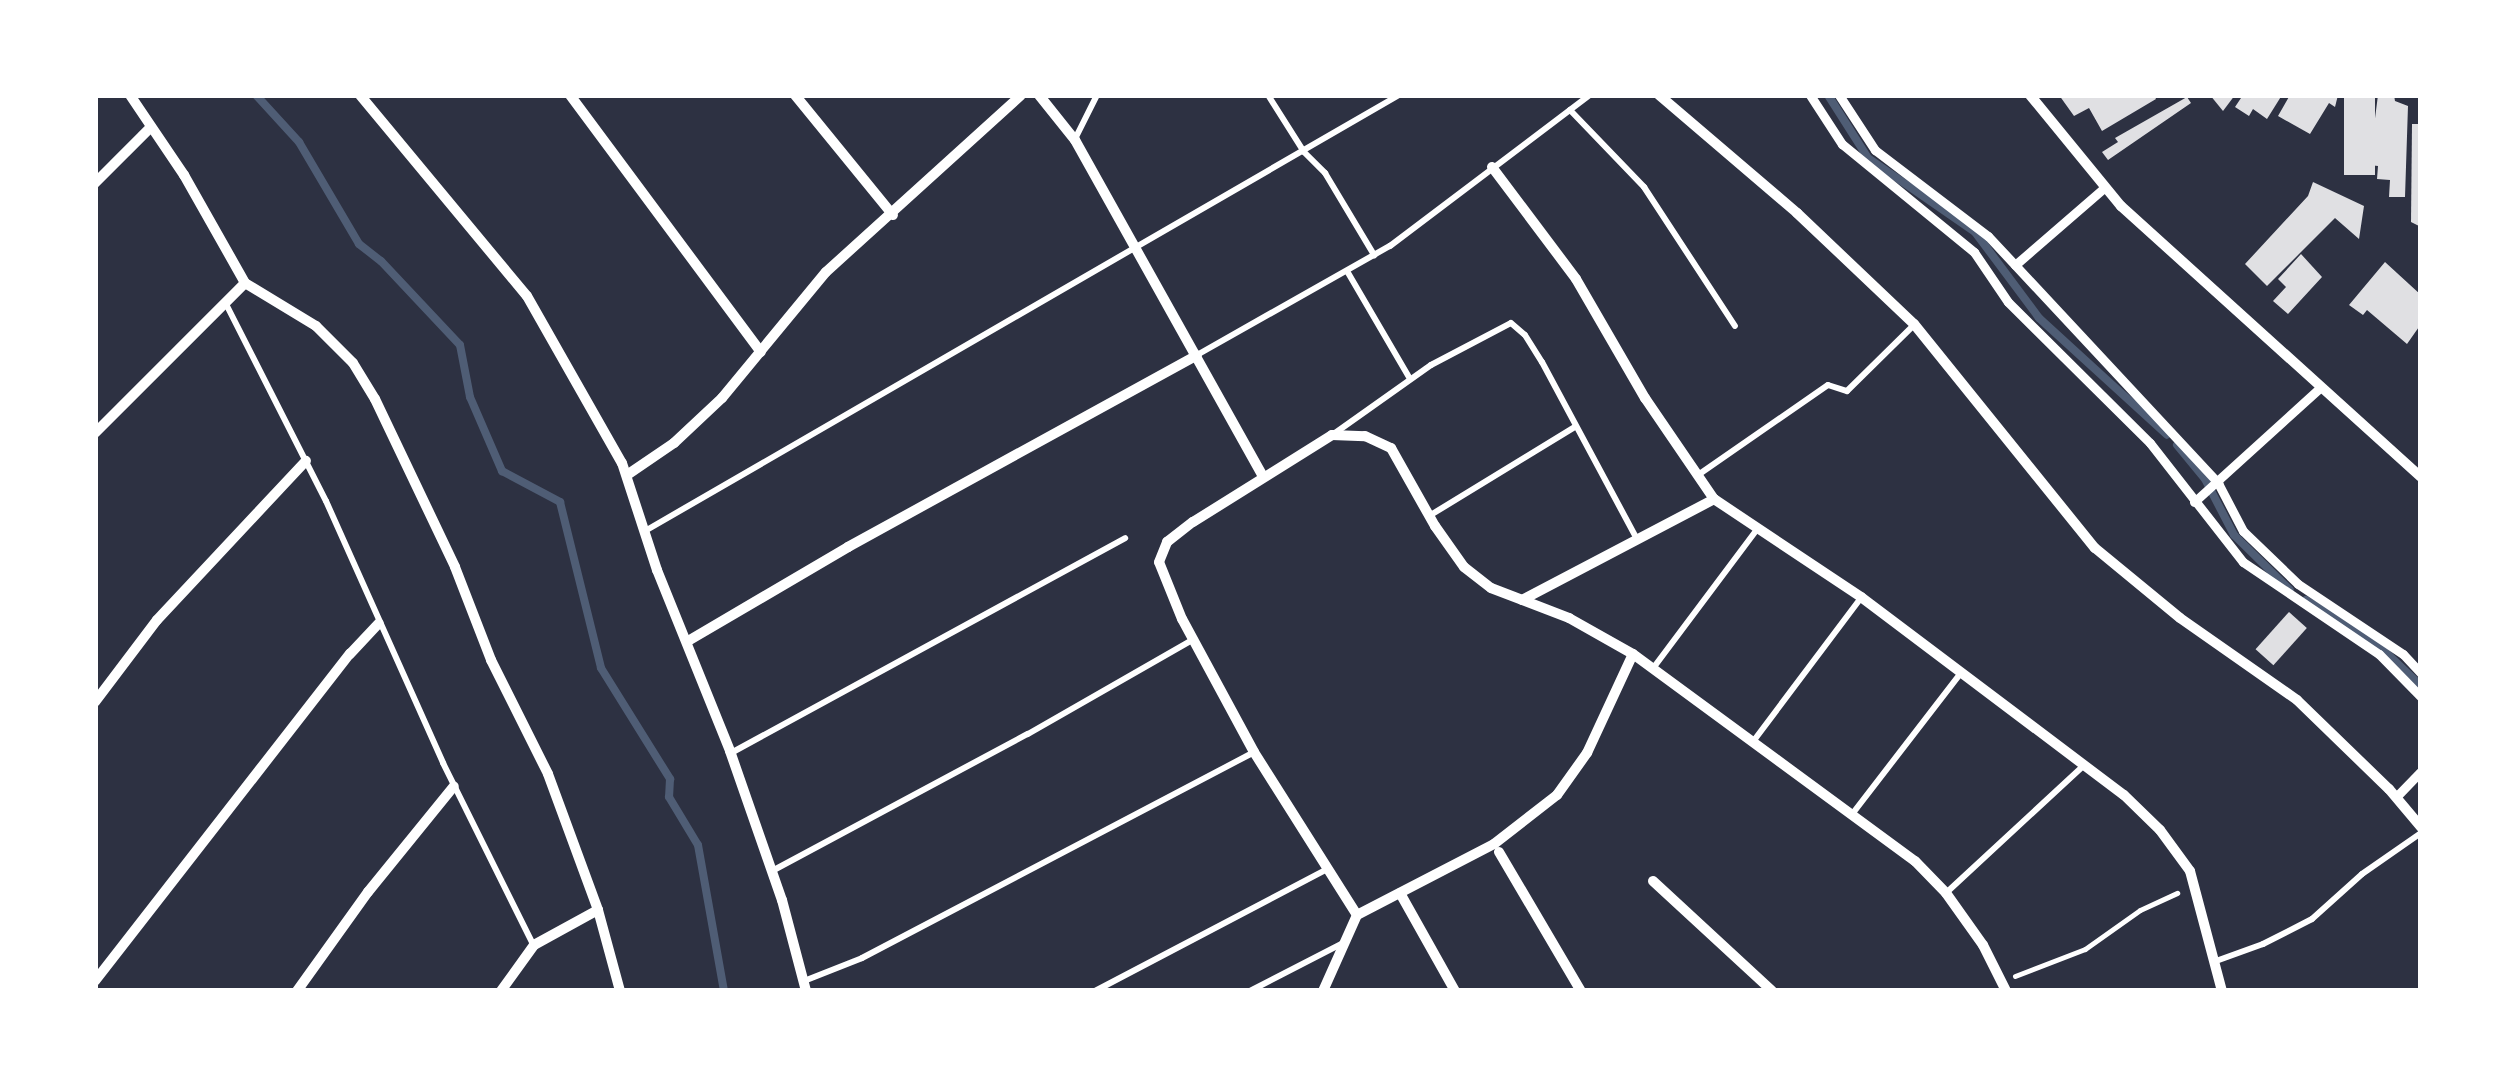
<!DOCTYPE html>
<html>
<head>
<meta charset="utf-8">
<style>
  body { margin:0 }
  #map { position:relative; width:2516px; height:1086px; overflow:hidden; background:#2d3142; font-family:"PT Sans Narrow",sans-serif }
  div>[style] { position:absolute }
  .stream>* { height:8px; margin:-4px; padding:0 4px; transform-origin:4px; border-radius:4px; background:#4f5d75 }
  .building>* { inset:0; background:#e0e0e3; transform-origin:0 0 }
  .path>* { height:5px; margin:-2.5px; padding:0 2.5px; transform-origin:2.5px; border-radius:2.5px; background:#fff }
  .service>* { height:6px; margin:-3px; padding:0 3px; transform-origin:3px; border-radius:3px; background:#fff }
  .pedestrian>* { height:9px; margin:-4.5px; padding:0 4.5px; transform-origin:4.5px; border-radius:4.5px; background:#fff }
  .minor>* { height:10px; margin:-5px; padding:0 5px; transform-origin:5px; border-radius:5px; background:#fff }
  span { translate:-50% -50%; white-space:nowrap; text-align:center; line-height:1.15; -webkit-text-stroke:9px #fff; paint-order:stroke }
  .frame { position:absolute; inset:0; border:98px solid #fff; pointer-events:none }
</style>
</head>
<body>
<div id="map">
  <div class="stream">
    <div style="left:256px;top:95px;width:64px;rotate:47.5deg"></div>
    <div style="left:299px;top:142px;width:118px;rotate:59.5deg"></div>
    <div style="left:359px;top:244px;width:28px;rotate:38deg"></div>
    <div style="left:381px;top:261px;width:115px;rotate:46.8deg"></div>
    <div style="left:460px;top:345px;width:53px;rotate:79.1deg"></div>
    <div style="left:470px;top:397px;width:81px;rotate:66.6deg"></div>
    <div style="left:502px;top:471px;width:66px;rotate:28.1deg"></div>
    <div style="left:560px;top:502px;width:171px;rotate:76.1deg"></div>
    <div style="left:601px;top:668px;width:131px;rotate:58.1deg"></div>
    <div style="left:670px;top:779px;width:18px;rotate:93deg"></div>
    <div style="left:669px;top:797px;width:56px;rotate:58.9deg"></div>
    <div style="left:698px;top:845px;width:148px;rotate:79.9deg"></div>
    <div style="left:1828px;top:95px;width:75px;rotate:57.6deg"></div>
    <div style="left:1868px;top:158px;width:130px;rotate:34.7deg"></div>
    <div style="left:1975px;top:232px;width:107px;rotate:53.3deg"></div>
    <div style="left:2039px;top:318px;width:173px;rotate:42.4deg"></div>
    <div style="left:2177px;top:445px;width:44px;rotate:50.5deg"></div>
    <div style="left:2205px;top:479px;width:63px;rotate:62.6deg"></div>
    <div style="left:2234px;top:535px;width:78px;rotate:44.5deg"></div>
    <div style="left:2306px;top:600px;width:84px;rotate:31.8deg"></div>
    <div style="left:2377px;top:644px;width:61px;rotate:43.7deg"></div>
  </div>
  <div class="building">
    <div style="clip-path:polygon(2059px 95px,2154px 95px,2156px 99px,2102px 131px,2089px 108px,2074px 116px)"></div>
    <div style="clip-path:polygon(2210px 95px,2235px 95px,2223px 111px)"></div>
    <div style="clip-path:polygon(2243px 95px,2282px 95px,2267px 119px,2253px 109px,2249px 116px,2235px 107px)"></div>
    <div style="clip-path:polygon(2290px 95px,2338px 95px,2335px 107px,2329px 103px,2310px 134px,2278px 116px)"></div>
    <div style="left:2344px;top:95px;width:31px;height:80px"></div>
    <div style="clip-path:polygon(2378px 95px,2394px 95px,2395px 101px,2408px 106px,2405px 197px,2389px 197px,2390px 180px,2377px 179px,2378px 166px,2369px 165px)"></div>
    <div style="clip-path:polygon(2187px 97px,2191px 103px,2108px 160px,2102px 152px,2118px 142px,2115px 138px)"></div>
    <div style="clip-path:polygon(2412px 124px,2421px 124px,2421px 227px,2411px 222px)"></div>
    <div style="clip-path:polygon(2313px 182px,2364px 206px,2359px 239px,2335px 218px,2267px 286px,2245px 264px,2308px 196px)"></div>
    <div style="clip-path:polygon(2301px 254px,2322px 277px,2288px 314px,2273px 301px,2286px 287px,2278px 279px)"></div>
    <div style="clip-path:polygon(2385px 262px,2421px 295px,2421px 324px,2407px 344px,2367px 310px,2363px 315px,2349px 305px)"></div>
    <div style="left:2289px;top:612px;width:24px;height:50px;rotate:42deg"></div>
  </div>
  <div class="path">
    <div style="left:2015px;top:976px;width:75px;rotate:-21.1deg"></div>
    <div style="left:2085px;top:949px;width:67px;rotate:-35.3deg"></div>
    <div style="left:2140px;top:910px;width:41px;rotate:-24.7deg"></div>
  </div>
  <div class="service">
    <div style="left:1268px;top:95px;width:67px;rotate:57.7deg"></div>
    <div style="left:1304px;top:152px;width:30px;rotate:45deg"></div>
    <div style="left:1325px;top:173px;width:96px;rotate:59.1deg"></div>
    <div style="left:1570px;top:110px;width:107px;rotate:46.1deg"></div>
    <div style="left:1644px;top:187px;width:166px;rotate:56.8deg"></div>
    <div style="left:1075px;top:139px;width:49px;rotate:-63.4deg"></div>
    <div style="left:1347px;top:271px;width:125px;rotate:59.7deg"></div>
    <div style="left:225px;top:302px;width:223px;rotate:63.1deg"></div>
    <div style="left:326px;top:501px;width:287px;rotate:65.9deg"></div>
    <div style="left:443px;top:763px;width:202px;rotate:63.6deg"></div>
    <div style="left:1197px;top:355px;width:222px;rotate:-29.5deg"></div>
    <div style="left:1390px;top:246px;width:251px;rotate:-37.1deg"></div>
    <div style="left:1335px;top:433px;width:118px;rotate:-35.3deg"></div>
    <div style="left:1431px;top:365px;width:90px;rotate:-27.7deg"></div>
    <div style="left:1511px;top:323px;width:18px;rotate:41deg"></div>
    <div style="left:1525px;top:335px;width:32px;rotate:58deg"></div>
    <div style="left:1542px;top:362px;width:199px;rotate:61.8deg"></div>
    <div style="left:1698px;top:475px;width:158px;rotate:-34.7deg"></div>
    <div style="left:1828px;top:385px;width:20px;rotate:18deg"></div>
    <div style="left:1847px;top:391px;width:94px;rotate:-44.6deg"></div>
    <div style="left:1429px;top:516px;width:171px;rotate:-31.4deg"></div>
    <div style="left:645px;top:531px;width:871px;rotate:-30.04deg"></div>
    <div style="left:1654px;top:667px;width:174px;rotate:-53.2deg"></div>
    <div style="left:1755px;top:739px;width:176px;rotate:-53.1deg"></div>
    <div style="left:731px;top:753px;width:449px;rotate:-28.6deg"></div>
    <div style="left:1853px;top:813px;width:175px;rotate:-52.4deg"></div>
    <div style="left:772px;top:871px;width:290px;rotate:-28.2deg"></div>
    <div style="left:1028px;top:734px;width:189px;rotate:-29.8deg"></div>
    <div style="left:1946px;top:893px;width:187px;rotate:-42.8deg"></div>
    <div style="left:2216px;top:961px;width:50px;rotate:-19.9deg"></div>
    <div style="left:2263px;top:944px;width:55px;rotate:-27deg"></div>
    <div style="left:2312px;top:919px;width:67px;rotate:-42deg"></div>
    <div style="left:2362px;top:874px;width:72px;rotate:-34.8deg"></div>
    <div style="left:804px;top:981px;width:62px;rotate:-21.6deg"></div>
    <div style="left:862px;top:958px;width:441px;rotate:-27.7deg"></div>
    <div style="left:1095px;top:991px;width:260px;rotate:-27.7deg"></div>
    <div style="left:1250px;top:991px;width:105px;rotate:-27.3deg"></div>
  </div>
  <div class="pedestrian">
    <div style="left:1810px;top:95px;width:59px;rotate:56.9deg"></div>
    <div style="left:1842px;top:144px;width:171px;rotate:39.3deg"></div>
    <div style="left:1974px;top:252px;width:60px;rotate:55.8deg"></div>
    <div style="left:2008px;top:302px;width:200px;rotate:44.8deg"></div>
    <div style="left:2150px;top:443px;width:151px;rotate:52deg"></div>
    <div style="left:2243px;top:562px;width:164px;rotate:34.1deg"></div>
    <div style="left:2379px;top:654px;width:60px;rotate:45.7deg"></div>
    <div style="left:1839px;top:95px;width:66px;rotate:56.8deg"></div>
    <div style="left:1875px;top:150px;width:142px;rotate:37.3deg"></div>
    <div style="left:1988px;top:236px;width:338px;rotate:47deg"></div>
    <div style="left:2218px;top:483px;width:54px;rotate:62.5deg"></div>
    <div style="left:2243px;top:531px;width:76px;rotate:43.9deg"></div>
    <div style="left:2298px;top:584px;width:126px;rotate:33.7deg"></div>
    <div style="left:2403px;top:654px;width:26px;rotate:47deg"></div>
    <div style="left:2015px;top:265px;width:119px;rotate:-40.9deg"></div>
    <div style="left:2194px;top:502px;width:171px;rotate:-42.2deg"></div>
    <div style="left:2396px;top:797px;width:36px;rotate:-46deg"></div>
  </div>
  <div class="minor">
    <div style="left:130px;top:95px;width:97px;rotate:56deg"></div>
    <div style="left:184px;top:175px;width:124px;rotate:60.5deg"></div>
    <div style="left:245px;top:283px;width:83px;rotate:31.2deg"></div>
    <div style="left:316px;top:326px;width:52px;rotate:45deg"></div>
    <div style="left:353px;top:363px;width:42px;rotate:58.6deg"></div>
    <div style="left:375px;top:399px;width:186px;rotate:64.5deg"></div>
    <div style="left:455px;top:567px;width:100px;rotate:68.8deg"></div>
    <div style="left:491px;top:660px;width:127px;rotate:63.4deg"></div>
    <div style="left:548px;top:774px;width:145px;rotate:69.8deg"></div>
    <div style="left:598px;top:910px;width:84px;rotate:74.8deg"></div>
    <div style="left:360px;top:95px;width:261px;rotate:50.3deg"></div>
    <div style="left:527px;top:296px;width:192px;rotate:60.4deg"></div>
    <div style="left:622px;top:463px;width:113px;rotate:71.9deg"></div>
    <div style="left:657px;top:570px;width:195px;rotate:68deg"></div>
    <div style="left:730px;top:751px;width:158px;rotate:70.8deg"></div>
    <div style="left:782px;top:900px;width:94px;rotate:75.2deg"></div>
    <div style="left:570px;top:95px;width:320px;rotate:53.4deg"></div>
    <div style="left:795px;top:95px;width:155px;rotate:50.8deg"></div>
    <div style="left:1039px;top:95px;width:58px;rotate:51.3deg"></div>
    <div style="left:1075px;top:140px;width:386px;rotate:60.8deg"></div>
    <div style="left:1659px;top:95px;width:182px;rotate:40.5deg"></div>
    <div style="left:1797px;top:213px;width:161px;rotate:43.5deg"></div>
    <div style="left:1914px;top:324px;width:288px;rotate:51.1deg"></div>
    <div style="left:2095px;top:548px;width:110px;rotate:39.5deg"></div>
    <div style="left:2180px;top:618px;width:143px;rotate:35deg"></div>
    <div style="left:2297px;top:700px;width:128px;rotate:44.1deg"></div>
    <div style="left:2389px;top:789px;width:50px;rotate:49.9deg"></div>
    <div style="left:2030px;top:95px;width:144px;rotate:50.7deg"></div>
    <div style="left:2121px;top:206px;width:404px;rotate:42.1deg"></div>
    <div style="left:1492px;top:167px;width:140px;rotate:53.1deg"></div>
    <div style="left:1576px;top:279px;width:138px;rotate:59.9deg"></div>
    <div style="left:1645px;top:398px;width:122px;rotate:55.7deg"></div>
    <div style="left:1714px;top:499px;width:177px;rotate:33.7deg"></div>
    <div style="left:1861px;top:597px;width:329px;rotate:37deg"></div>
    <div style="left:2124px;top:795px;width:50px;rotate:44.2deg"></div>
    <div style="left:2160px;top:830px;width:51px;rotate:53.8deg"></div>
    <div style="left:2190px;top:871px;width:124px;rotate:75.1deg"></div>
    <div style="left:95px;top:183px;width:79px;rotate:-45deg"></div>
    <div style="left:95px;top:433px;width:212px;rotate:-45deg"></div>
    <div style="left:627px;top:475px;width:57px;rotate:-34.2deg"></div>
    <div style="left:674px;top:443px;width:66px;rotate:-43.2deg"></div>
    <div style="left:722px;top:398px;width:163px;rotate:-50.5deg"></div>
    <div style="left:826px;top:272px;width:263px;rotate:-42.2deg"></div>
    <div style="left:1522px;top:600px;width:217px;rotate:-27.7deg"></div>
    <div style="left:688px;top:641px;width:186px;rotate:-30.4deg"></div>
    <div style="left:848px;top:547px;width:398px;rotate:-28.8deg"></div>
    <div style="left:95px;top:702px;width:103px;rotate:-52.9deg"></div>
    <div style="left:157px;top:620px;width:218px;rotate:-46.9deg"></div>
    <div style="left:1499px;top:852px;width:161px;rotate:59.5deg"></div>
    <div style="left:1653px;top:881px;width:162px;rotate:42.7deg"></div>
    <div style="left:1400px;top:893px;width:112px;rotate:60.7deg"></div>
    <div style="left:1357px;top:915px;width:193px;rotate:-122.3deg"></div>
    <div style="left:1254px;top:752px;width:151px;rotate:-118.4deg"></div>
    <div style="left:1182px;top:619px;width:61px;rotate:-112deg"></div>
    <div style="left:1159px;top:562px;width:22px;rotate:-68deg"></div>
    <div style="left:1167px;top:542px;width:33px;rotate:-38deg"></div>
    <div style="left:1193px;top:522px;width:164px;rotate:-32deg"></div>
    <div style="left:1332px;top:435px;width:33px;rotate:2deg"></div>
    <div style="left:1365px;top:436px;width:29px;rotate:25deg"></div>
    <div style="left:1391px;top:448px;width:90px;rotate:60.6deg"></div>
    <div style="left:1435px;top:526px;width:50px;rotate:54.7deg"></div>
    <div style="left:1464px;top:567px;width:34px;rotate:38deg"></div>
    <div style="left:1491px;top:588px;width:84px;rotate:21deg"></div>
    <div style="left:1569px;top:618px;width:73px;rotate:29.4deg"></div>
    <div style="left:1633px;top:654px;width:350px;rotate:36.3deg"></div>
    <div style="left:1915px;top:861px;width:45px;rotate:45.9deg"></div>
    <div style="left:1946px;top:893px;width:64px;rotate:54.6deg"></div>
    <div style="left:1983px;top:945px;width:51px;rotate:63.4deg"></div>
    <div style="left:1357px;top:915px;width:154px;rotate:-27.4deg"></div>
    <div style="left:1494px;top:844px;width:80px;rotate:-37.9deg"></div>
    <div style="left:1557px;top:795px;width:52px;rotate:-54.5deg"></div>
    <div style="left:1587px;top:753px;width:109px;rotate:-65.1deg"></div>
    <div style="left:95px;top:981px;width:415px;rotate:-52.1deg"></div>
    <div style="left:350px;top:654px;width:42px;rotate:-46.9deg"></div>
    <div style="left:297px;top:991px;width:122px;rotate:-54.4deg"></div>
    <div style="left:368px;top:892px;width:136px;rotate:-50.9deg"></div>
    <div style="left:501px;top:991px;width:57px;rotate:-54.3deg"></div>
    <div style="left:534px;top:945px;width:73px;rotate:-28.7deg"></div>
    <div style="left:1323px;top:991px;width:83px;rotate:-65.9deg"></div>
  </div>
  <div class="frame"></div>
</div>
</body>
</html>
